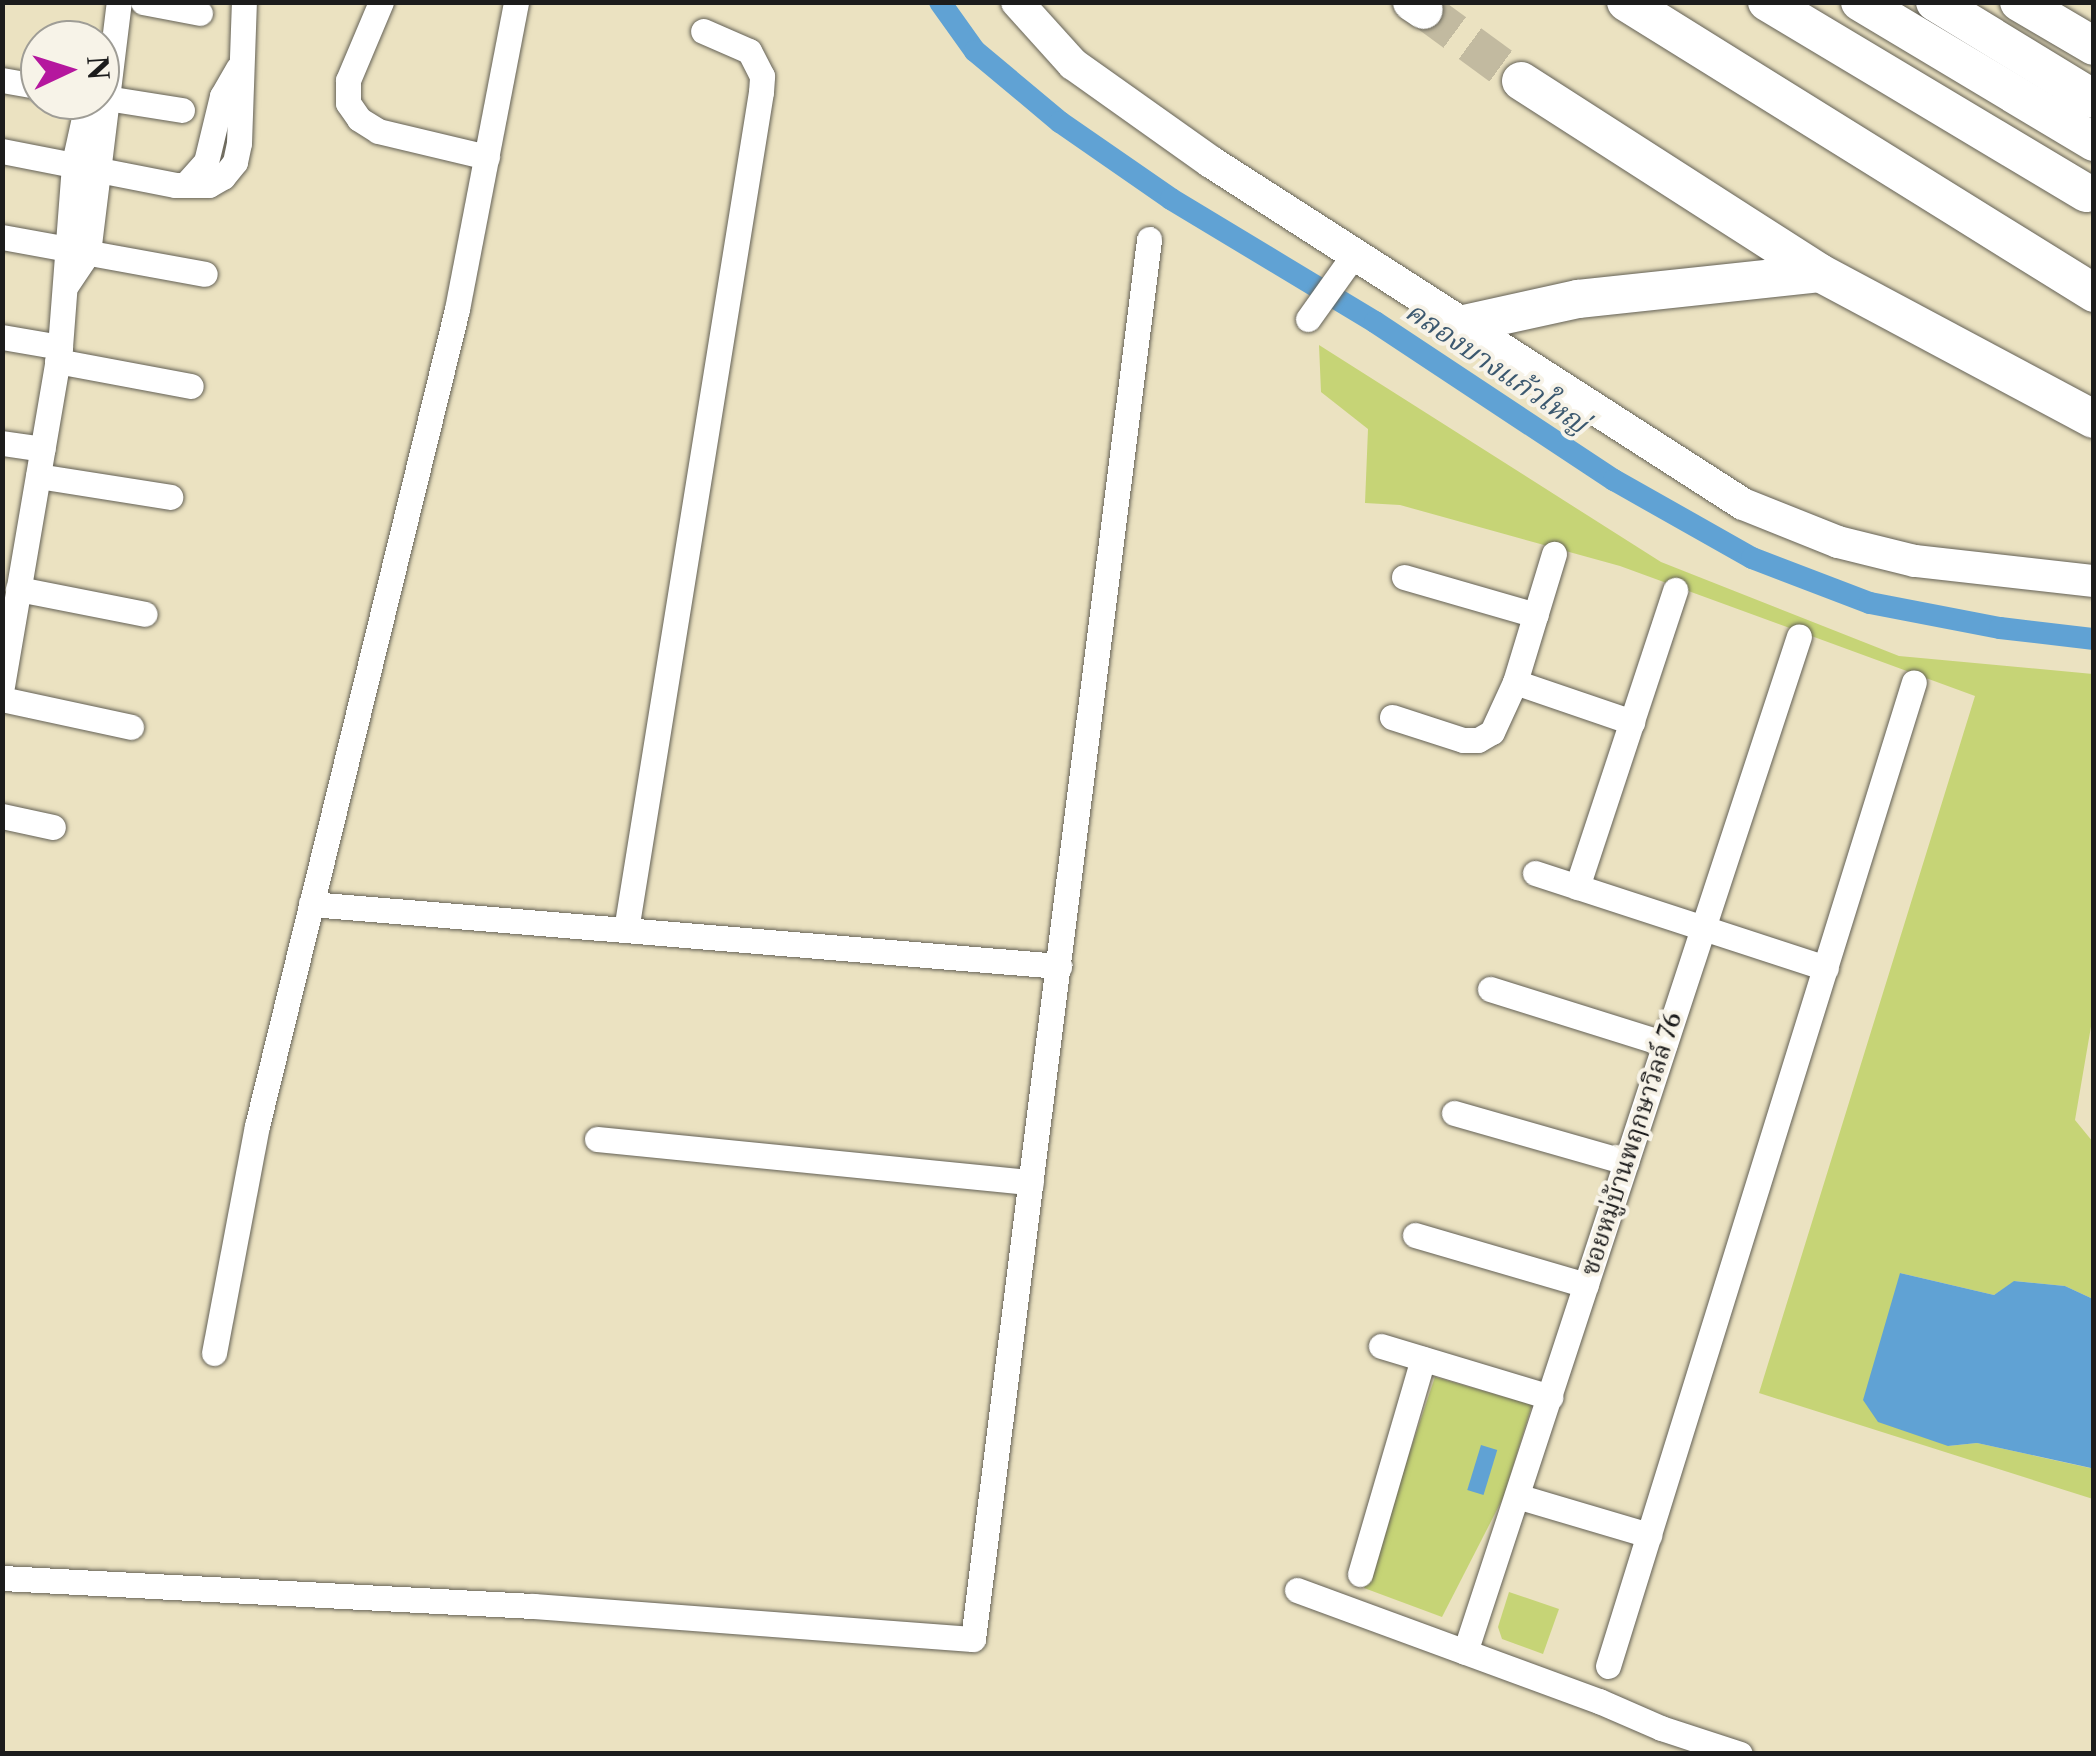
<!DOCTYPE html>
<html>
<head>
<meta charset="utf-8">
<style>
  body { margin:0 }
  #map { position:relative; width:2096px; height:1756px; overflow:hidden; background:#ebe2c1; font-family:"Libre Caslon Text","Noto Serif Thai",serif }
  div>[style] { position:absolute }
  .green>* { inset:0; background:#c6d476 }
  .water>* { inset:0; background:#60a2d4; transform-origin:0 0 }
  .canal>* { height:22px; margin:-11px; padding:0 11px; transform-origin:11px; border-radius:11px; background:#60a2d4 }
  .highway-tunnel>* { height:38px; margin-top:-19px; transform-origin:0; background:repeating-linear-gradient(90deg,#c2baa0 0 38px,transparent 0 57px) }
  .roads { filter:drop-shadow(0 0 2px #646156) drop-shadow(0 0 2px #646156) }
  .minor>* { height:25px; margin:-12.5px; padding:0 12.5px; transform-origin:12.5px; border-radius:12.5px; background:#fff }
  .major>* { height:32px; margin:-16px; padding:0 16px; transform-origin:16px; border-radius:16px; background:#fff }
  .highway>* { height:38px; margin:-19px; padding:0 19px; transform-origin:19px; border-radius:19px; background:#fff }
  span { translate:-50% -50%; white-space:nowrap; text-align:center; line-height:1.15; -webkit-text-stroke:8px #f7f3e8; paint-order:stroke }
  .street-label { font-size:25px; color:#1c1c1c }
  .water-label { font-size:28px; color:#3b586f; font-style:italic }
  .frame { position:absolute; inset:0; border:5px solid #1c1c1c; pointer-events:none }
  .north { position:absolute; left:20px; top:20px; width:100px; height:100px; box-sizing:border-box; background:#f7f3e8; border:2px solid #9f9d96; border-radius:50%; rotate:86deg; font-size:28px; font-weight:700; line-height:40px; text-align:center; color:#1c1c1c }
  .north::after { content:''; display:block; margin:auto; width:35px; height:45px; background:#b5179e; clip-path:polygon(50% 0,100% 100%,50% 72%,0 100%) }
</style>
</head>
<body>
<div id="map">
  <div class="green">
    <div style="clip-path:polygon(1319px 345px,1661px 562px,1899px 656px,2093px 674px,2094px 1009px,2075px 1120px,2093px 1142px,2093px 1299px,2065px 1286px,2015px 1281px,1994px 1295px,1900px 1273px,1948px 1446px,1977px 1443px,2090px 1468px,2093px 1460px,2093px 1499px,1759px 1393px,1975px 696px,1620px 566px,1400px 505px,1365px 503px,1368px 429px,1321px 392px)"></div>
    <div style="clip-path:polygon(1435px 1377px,1532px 1405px,1503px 1498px,1442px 1617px,1364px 1588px)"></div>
    <div style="clip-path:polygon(1509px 1592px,1559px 1609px,1543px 1654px,1502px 1639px,1498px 1627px)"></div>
  </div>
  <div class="water">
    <div style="clip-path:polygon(1900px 1273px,1994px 1295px,2014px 1281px,2065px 1286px,2093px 1299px,2091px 1468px,1977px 1443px,1948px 1446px,1878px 1422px,1863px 1400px)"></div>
    <div style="left:1481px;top:1445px;width:17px;height:47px;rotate:17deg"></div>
  </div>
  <div class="canal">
    <div style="left:940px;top:2px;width:60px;rotate:54.5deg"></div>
    <div style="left:975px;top:51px;width:111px;rotate:39.9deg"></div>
    <div style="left:1060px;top:122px;width:135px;rotate:34.7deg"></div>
    <div style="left:1171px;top:199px;width:238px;rotate:31.1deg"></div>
    <div style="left:1375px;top:322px;width:287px;rotate:33.5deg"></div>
    <div style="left:1614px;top:480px;width:159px;rotate:29.5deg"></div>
    <div style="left:1752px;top:558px;width:126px;rotate:20.9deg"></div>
    <div style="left:1870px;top:603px;width:132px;rotate:10.9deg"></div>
    <div style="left:2000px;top:628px;width:95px;rotate:6.7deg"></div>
  </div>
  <div class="highway-tunnel">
    <div style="left:1424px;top:10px;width:120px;rotate:36.2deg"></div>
  </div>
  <div class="roads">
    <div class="minor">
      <div style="left:143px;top:2px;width:58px;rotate:10.9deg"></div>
      <div style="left:381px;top:2px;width:85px;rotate:112.9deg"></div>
      <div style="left:348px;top:80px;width:23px;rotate:90deg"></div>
      <div style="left:348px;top:103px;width:19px;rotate:55deg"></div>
      <div style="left:359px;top:119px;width:22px;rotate:32deg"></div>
      <div style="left:378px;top:131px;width:112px;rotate:13.4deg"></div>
      <div style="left:2px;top:80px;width:39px;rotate:10deg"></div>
      <div style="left:100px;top:97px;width:83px;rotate:9deg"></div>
      <div style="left:2px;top:151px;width:176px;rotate:11.1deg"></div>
      <div style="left:175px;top:185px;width:34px"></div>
      <div style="left:209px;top:185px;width:16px;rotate:-30deg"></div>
      <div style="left:223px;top:177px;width:19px;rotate:-51deg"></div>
      <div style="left:235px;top:162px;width:19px;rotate:-78deg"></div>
      <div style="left:239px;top:143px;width:141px;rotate:-88deg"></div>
      <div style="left:185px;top:185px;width:31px;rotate:-48deg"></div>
      <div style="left:206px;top:162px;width:68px;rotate:-76.4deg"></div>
      <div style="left:222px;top:96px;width:32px;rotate:-60deg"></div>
      <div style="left:2px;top:237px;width:206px;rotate:10.3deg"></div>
      <div style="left:67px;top:284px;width:37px;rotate:-56deg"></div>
      <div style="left:88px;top:253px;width:253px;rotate:-83deg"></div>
      <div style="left:1308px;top:319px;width:81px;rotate:-54.5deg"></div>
      <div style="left:2px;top:337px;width:59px;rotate:9.8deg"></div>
      <div style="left:57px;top:361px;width:136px;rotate:10.6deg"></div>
      <div style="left:2px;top:443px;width:41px;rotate:8.3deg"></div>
      <div style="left:38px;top:476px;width:134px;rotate:9deg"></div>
      <div style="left:1404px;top:577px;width:137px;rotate:16.1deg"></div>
      <div style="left:18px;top:589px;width:129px;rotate:11.1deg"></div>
      <div style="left:1515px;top:682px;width:134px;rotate:-73.1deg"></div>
      <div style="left:2px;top:686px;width:344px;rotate:-80.3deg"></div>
      <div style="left:60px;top:347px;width:185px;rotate:-85.6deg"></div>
      <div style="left:74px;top:163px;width:65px;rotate:-77.5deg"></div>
      <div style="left:2px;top:699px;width:132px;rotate:12.2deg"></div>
      <div style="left:1392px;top:717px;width:75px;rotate:17.9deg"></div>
      <div style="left:1463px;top:740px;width:15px"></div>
      <div style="left:1478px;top:740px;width:16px;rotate:-30deg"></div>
      <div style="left:1492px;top:732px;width:55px;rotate:-65.3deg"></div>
      <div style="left:1515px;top:682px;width:124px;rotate:18.9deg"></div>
      <div style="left:2px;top:816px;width:52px;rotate:12.2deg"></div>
      <div style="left:1535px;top:873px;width:306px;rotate:18.1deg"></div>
      <div style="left:1577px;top:887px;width:313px;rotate:-71.7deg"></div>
      <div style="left:311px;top:904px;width:751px;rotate:4.74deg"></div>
      <div style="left:626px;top:930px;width:849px;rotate:-80.85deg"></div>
      <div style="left:761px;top:92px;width:16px;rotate:-86deg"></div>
      <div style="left:762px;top:76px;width:28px;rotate:-117deg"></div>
      <div style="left:749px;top:51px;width:50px;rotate:-156.5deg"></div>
      <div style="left:1490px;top:989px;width:183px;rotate:17.4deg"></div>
      <div style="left:1454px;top:1113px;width:179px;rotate:15.9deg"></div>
      <div style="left:597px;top:1139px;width:436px;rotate:5.7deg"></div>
      <div style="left:1415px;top:1235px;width:178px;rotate:16.3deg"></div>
      <div style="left:1381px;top:1346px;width:177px;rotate:16.8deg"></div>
      <div style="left:214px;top:1353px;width:231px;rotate:-79.3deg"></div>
      <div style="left:257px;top:1126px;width:841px;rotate:-76.24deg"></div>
      <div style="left:457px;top:309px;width:313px;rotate:-79.1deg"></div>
      <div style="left:1517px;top:1496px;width:138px;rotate:16.5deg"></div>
      <div style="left:1360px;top:1574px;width:224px;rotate:-73.7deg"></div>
      <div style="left:2px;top:1578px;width:532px;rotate:3.02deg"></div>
      <div style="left:533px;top:1606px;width:441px;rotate:4.3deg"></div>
      <div style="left:973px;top:1639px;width:1411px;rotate:-82.83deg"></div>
      <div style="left:1297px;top:1590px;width:322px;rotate:20.2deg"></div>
      <div style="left:1599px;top:1701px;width:68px;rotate:23.5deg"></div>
      <div style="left:1661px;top:1728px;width:83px;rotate:18.2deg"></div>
      <div style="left:1465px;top:1652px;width:1069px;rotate:-71.8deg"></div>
      <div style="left:1608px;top:1666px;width:1030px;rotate:-72.73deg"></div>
    </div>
    <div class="major">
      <div style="left:1017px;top:2px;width:84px;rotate:47.9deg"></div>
      <div style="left:1073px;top:64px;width:169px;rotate:35.4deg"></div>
      <div style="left:1211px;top:162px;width:632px;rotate:32.74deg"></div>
      <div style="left:1743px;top:504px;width:102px;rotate:21.8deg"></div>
      <div style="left:1838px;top:542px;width:79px;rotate:13.9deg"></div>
      <div style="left:1915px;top:561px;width:180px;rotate:6.4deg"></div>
    </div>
    <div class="highway">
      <div style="left:1412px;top:2px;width:14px;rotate:34deg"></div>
      <div style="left:1626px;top:2px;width:551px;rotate:31.87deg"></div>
      <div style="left:1767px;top:2px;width:372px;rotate:30.9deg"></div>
      <div style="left:1860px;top:2px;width:273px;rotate:30.9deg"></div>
      <div style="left:1935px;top:2px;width:186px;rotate:31.4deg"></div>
      <div style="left:2019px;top:2px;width:87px;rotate:30.4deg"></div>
      <div style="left:1521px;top:81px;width:355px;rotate:32.7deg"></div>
      <div style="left:1820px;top:273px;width:310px;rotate:28.1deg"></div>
      <div style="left:1464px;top:324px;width:117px;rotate:-12.4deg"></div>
      <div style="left:1578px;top:299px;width:243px;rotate:-6.1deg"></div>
    </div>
  </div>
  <div class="street-label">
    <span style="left:1632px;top:1144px;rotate:-72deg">ซอยหมู่บ้านพฤกษาวิลล์ 76</span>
  </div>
  <div class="water-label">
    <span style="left:1497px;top:367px;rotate:34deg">คลองบางแก้วใหญ่</span>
  </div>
  <div class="frame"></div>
  <div class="north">N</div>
</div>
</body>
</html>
